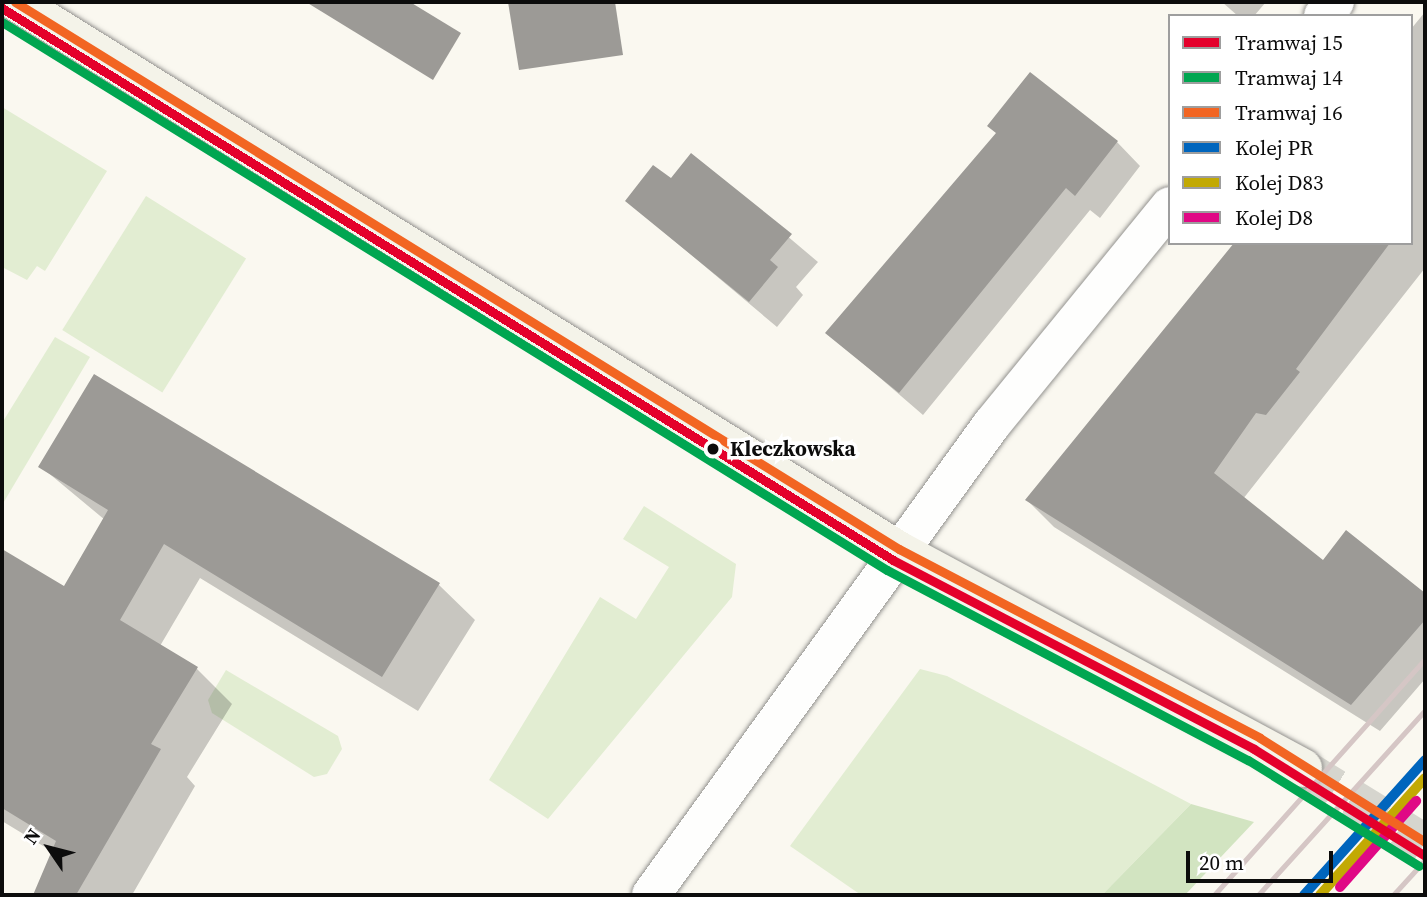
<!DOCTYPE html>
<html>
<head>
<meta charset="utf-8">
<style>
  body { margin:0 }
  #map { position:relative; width:1427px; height:897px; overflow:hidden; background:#faf8f0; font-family:"Source Serif 4",serif }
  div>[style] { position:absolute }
  .green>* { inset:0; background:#e2edd2; transform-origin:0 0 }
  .forest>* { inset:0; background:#d2e4c1 }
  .shadow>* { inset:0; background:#0003 }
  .building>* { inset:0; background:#9c9a96 }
  .secondary-tunnel>* { height:38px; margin-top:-19px; transform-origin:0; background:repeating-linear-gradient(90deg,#d6d5ce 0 38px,transparent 0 57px) }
  .roads { filter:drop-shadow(0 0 2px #93928f) drop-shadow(0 0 2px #93928f) }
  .minor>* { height:38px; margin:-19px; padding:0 19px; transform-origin:19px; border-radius:19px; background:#fefefd }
  .secondary>* { height:38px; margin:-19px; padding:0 19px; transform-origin:19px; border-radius:19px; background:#f4f3e9 }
  .rail>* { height:5px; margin:-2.5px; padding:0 2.5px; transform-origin:2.5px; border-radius:2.5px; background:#d5c6c5 }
  .rail-1>* { height:10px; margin:-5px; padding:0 5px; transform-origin:5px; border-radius:5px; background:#0065bd }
  .rail-2>* { height:10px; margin:-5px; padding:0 5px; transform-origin:5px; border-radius:5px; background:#c2a903 }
  .rail-3>* { height:10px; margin:-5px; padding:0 5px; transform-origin:5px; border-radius:5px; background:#e00885 }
  .tram-1>* { height:9px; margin:-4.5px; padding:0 4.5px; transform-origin:4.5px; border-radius:4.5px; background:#e4002b }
  .tram-2>* { height:9px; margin:-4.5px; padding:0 4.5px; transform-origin:4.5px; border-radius:4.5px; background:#00a651 }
  .tram-3>* { height:9px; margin:-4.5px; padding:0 4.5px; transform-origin:4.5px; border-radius:4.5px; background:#f26522 }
  .dots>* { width:19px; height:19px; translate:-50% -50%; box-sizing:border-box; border:4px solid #fff; border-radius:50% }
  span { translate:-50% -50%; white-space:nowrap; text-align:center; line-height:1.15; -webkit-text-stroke:7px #fff; paint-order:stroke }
  .stop-label { font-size:21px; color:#0c0c0c; font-weight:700 }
  .left { translate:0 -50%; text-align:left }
  .frame { position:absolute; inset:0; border:4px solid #0c0c0c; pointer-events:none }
  .legend { position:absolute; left:1168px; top:14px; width:245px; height:231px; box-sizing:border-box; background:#fff; border:2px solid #9e9e9e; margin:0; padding:9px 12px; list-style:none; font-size:21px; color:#0c0c0c }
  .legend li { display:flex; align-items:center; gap:14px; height:35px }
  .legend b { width:35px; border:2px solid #9e9e9e }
  .north { position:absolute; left:14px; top:813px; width:70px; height:70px; -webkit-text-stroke:5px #fff; paint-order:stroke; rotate:305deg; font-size:19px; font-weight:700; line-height:28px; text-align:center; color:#0c0c0c }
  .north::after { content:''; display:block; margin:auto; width:24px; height:32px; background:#0c0c0c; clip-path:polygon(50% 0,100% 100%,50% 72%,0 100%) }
  .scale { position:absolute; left:1186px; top:851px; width:147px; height:32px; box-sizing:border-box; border:4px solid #0c0c0c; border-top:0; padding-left:9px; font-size:21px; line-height:24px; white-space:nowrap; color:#0c0c0c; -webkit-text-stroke:5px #fff; paint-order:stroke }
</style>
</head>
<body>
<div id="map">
  <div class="green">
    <div style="clip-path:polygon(2px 107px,107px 171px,45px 271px,37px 266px,27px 280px,2px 267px)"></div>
    <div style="left:146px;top:196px;width:118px;height:158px;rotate:32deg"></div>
    <div style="clip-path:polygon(55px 337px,90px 357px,2px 505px,2px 423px)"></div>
    <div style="clip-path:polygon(644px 506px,736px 564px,732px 597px,548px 819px,489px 780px,600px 597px,636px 619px,669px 567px,623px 539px)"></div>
    <div style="clip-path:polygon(920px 669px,947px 676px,1191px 804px,1102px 895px,861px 895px,790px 846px)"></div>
    <div style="clip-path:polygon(226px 670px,338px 736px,342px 749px,327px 774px,314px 777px,212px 713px,208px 700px)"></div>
  </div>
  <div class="forest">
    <div style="clip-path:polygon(1191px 804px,1254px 822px,1185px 895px,1102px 895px)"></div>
  </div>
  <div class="shadow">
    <div style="clip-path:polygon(1222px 2px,1266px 2px,1254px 16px,1238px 16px)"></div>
    <div style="clip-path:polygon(1425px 12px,1425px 268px,1243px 499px,1323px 563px,1347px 533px,1425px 595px,1425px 679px,1380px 731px,1054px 527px,1027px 500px,1237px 243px,1411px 243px,1411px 29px)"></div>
    <div style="clip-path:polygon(998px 134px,1117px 142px,1140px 166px,1100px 218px,1090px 210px,923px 415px,828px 333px)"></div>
    <div style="clip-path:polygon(691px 155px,818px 262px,796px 287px,803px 295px,777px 327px,627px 201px,671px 180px)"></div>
    <div style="clip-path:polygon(95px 377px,439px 585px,475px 620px,418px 711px,200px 578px,160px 646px,196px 668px,232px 704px,187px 777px,195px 786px,132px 895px,35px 895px,53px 852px,2px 821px,2px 551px,65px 588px,105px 520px,40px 466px)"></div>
  </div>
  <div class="building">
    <div style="clip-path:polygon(306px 2px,410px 2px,461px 33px,433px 80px)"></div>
    <div style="clip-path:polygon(508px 2px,615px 2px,623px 55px,519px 70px)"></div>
    <div style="clip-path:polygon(1030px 72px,1118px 141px,1075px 196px,1066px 188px,899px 393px,825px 333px,996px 133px,987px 126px)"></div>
    <div style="clip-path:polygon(691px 153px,792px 234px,770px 260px,778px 267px,749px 302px,625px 201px,653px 165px,671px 178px)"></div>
    <div style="clip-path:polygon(1234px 243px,1390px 243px,1296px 369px,1300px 372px,1266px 415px,1256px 413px,1214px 473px,1323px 560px,1346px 530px,1425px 593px,1425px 620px,1351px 705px,1025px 500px)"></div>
    <div style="clip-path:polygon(94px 374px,440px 583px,382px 677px,164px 544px,120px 620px,198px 667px,151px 744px,161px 749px,76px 895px,33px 895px,56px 841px,2px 808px,2px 549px,64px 586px,108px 510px,38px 467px)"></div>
  </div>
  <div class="secondary-tunnel">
    <div style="left:1303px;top:768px;width:143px;rotate:31.6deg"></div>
  </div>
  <div class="roads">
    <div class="minor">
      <div style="left:1323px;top:16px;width:18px;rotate:-49deg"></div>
      <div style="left:651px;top:895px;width:581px;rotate:-54.1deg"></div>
      <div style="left:992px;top:424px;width:281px;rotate:-50.8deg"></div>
    </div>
    <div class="secondary">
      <div style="left:16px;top:2px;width:1038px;rotate:31.85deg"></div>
      <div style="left:898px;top:550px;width:460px;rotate:28.3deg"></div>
    </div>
  </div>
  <div class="rail">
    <div style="left:1214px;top:895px;width:317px;rotate:-48.2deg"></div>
    <div style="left:1258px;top:895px;width:249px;rotate:-47.9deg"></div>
    <div style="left:1393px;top:895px;width:47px;rotate:-47.6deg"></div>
  </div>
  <div class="rail-1">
    <div style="left:1304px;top:895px;width:181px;rotate:-48.1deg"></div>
  </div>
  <div class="rail-2">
    <div style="left:1320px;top:895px;width:157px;rotate:-48.1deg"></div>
  </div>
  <div class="rail-3">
    <div style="left:1340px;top:887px;width:115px;rotate:-48.5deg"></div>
  </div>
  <div class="tram-1">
    <div style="left:2px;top:8px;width:1048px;rotate:31.78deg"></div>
    <div style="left:893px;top:560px;width:407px;rotate:27.6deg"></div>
    <div style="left:1254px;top:749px;width:202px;rotate:32deg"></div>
  </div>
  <div class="tram-2">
    <div style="left:2px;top:22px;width:1041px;rotate:31.77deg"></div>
    <div style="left:887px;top:570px;width:408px;rotate:27.8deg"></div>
    <div style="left:1248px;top:760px;width:201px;rotate:31.8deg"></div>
  </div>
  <div class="tram-3">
    <div style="left:15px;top:2px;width:1040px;rotate:31.75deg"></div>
    <div style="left:899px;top:549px;width:407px;rotate:27.6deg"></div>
    <div style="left:1260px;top:738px;width:195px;rotate:32.2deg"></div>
  </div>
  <div class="dots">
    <div style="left:713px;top:449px;background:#0c0c0c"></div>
  </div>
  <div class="stop-label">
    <span class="left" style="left:730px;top:449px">Kleczkowska</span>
  </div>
  <div class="frame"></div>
  <ul class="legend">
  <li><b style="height:9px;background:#e4002b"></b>Tramwaj 15</li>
  <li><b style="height:9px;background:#00a651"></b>Tramwaj 14</li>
  <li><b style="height:9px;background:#f26522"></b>Tramwaj 16</li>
  <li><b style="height:9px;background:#0065bd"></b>Kolej PR</li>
  <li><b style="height:9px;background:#c2a903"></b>Kolej D83</li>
  <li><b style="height:9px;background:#e00885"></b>Kolej D8</li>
  </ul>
  <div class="north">N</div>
  <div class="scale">20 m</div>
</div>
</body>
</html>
